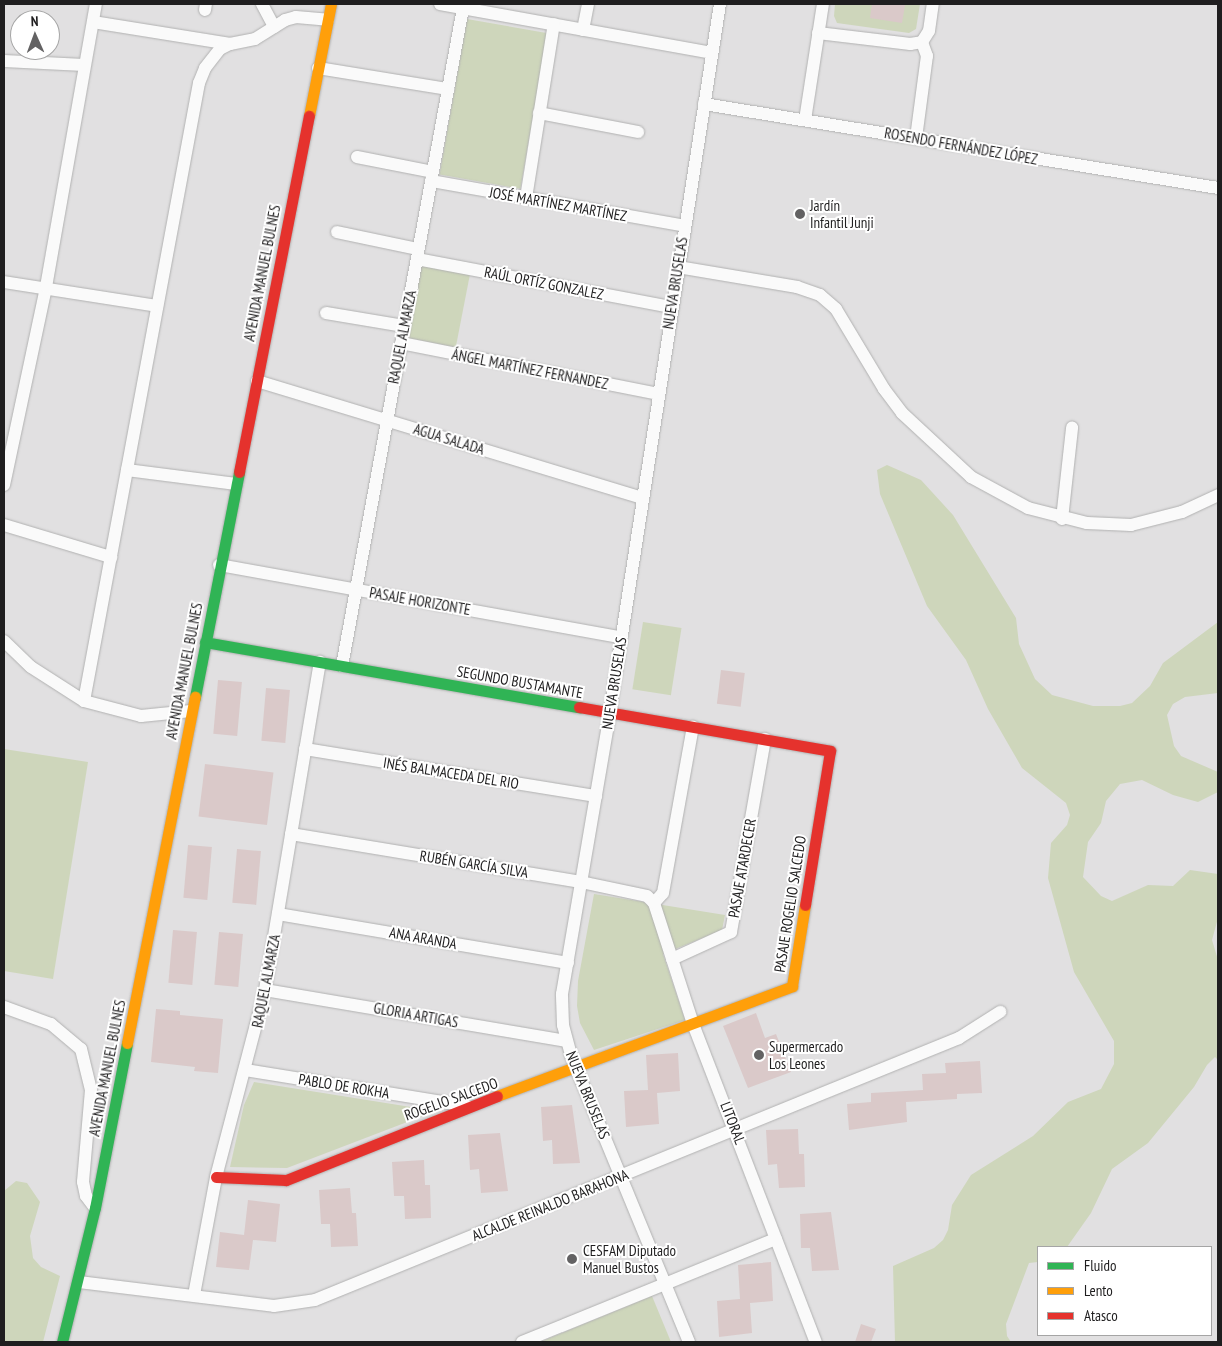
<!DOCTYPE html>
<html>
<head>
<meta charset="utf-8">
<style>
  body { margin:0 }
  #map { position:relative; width:1222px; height:1346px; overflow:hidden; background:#e1e0e1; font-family:"PT Sans Narrow",sans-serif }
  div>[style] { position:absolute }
  .green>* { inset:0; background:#ced6bb; transform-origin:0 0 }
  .building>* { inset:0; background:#dac9c9; transform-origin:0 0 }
  .roads { filter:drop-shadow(0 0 1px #b1b1b1) drop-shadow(0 0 1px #b1b1b1) }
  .street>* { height:12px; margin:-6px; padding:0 6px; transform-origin:6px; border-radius:6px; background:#fafafa }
  .fast>* { height:11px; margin:-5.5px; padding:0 5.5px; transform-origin:5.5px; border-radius:5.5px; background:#30b455 }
  .slow>* { height:11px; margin:-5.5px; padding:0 5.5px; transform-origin:5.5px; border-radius:5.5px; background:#ff9f0a }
  .jam>* { height:11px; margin:-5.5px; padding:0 5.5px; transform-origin:5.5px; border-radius:5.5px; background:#e5322d }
  .dots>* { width:14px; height:14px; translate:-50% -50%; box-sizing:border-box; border:2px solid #fff; border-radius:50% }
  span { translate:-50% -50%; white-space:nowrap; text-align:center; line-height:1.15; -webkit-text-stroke:4px #fff; paint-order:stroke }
  .street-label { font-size:15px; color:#1f1e1f }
  .poi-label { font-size:15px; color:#1f1e1f }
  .left { translate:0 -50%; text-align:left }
  .frame { position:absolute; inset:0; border:5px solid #1f1e1f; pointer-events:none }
  .legend { position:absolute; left:1037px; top:1246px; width:175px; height:90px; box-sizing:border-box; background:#fff; border:1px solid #a5a5a5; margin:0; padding:6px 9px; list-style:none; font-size:15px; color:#1f1e1f }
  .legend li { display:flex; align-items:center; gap:10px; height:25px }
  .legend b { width:25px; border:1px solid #a5a5a5 }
  .north { position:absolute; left:10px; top:10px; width:50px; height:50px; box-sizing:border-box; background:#fff; border:1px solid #a5a5a5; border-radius:50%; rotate:358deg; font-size:14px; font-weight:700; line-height:20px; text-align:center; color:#1f1e1f }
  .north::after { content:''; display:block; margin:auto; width:18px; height:22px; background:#636263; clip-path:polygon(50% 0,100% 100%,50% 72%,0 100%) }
</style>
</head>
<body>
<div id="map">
  <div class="green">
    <div style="clip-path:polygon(835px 4px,920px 4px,916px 29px,909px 33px,837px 23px,834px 16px)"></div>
    <div style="left:467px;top:19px;width:82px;height:158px;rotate:10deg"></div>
    <div style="left:420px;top:264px;width:51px;height:75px;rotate:11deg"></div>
    <div style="clip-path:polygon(887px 465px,921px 480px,953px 515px,1016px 618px,1019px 644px,1035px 679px,1052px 695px,1093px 706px,1120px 706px,1132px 703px,1150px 686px,1163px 663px,1218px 622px,1218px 693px,1185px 697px,1173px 704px,1167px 715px,1174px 746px,1181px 756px,1218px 772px,1218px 792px,1198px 802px,1173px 795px,1142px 780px,1120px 784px,1106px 801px,1101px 823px,1088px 842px,1083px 877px,1101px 896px,1112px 901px,1148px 885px,1173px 886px,1190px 870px,1218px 874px,1218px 918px,1212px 940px,1218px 960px,1218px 1060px,1215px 1057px,1207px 1065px,1194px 1087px,1148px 1143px,1112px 1169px,1091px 1213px,1067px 1247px,1038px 1247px,1038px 1262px,1029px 1263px,1006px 1324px,1007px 1336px,1011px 1342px,895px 1342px,893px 1266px,934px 1248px,943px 1240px,948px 1230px,952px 1205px,971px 1175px,1033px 1136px,1068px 1102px,1101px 1089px,1114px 1064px,1114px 1041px,1074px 972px,1048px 878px,1051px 843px,1067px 825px,1070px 815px,1066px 803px,1022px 768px,988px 709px,966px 660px,927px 606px,880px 494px,877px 470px)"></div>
    <div style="left:643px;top:622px;width:39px;height:68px;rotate:9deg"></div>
    <div style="clip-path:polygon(4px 749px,88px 762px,53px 979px,4px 971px)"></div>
    <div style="clip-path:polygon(594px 894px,725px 915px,722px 930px,663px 954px,685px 1020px,594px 1050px,580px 1023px,577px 1006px,578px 981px)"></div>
    <div style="clip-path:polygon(254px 1082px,436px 1111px,287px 1168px,230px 1167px,244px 1105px)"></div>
    <div style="clip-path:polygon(16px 1181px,27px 1183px,40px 1202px,30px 1236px,33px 1258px,41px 1267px,60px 1276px,43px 1342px,4px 1342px,4px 1191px)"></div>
    <div style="clip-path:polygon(652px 1296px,671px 1342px,540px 1342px)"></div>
  </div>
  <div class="building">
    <div style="clip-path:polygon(872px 4px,905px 5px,902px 23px,870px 18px)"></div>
    <div style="left:721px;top:670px;width:24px;height:34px;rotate:7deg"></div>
    <div style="left:218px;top:680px;width:24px;height:54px;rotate:5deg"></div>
    <div style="left:266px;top:688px;width:24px;height:53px;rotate:5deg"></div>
    <div style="left:205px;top:764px;width:69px;height:53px;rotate:7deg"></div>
    <div style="left:188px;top:845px;width:24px;height:53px;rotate:5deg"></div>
    <div style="left:237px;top:849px;width:24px;height:54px;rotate:5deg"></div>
    <div style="left:173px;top:930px;width:24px;height:53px;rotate:5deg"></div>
    <div style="left:219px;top:932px;width:24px;height:53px;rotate:5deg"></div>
    <div style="clip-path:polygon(156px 1009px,180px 1011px,180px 1015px,223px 1019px,218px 1073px,194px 1071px,195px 1067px,151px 1062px)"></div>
    <div style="clip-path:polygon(756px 1013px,765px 1038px,776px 1034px,791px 1072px,748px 1088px,723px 1026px)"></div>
    <div style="clip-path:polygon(678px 1053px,680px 1091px,657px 1093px,659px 1124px,626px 1127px,624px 1091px,648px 1090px,646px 1055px)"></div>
    <div style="clip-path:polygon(980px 1061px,982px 1093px,957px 1094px,957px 1099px,906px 1102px,907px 1122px,849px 1130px,847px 1104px,871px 1102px,871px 1093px,923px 1090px,922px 1074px,946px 1073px,945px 1063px)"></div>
    <div style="clip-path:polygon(572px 1105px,580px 1163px,553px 1164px,552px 1140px,543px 1141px,541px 1107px)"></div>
    <div style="clip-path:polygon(798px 1129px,799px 1154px,804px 1154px,805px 1187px,779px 1188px,777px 1164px,768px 1165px,766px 1130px)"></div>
    <div style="clip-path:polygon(500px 1133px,508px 1191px,481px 1193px,479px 1169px,470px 1170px,468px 1135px)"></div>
    <div style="clip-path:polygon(424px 1160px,425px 1185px,430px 1185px,431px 1218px,405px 1219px,404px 1196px,394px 1196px,392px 1162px)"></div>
    <div style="clip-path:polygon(350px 1188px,352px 1213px,356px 1213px,358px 1246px,331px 1247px,330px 1224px,321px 1224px,319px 1190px)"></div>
    <div style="clip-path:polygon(248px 1200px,280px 1204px,276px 1242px,253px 1240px,249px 1270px,216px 1267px,220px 1232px,244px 1235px)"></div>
    <div style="clip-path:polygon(831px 1212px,839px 1270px,812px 1271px,810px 1248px,801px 1248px,800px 1214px)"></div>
    <div style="clip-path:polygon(771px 1262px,773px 1301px,750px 1303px,752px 1333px,719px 1337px,717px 1301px,740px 1299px,738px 1265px)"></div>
    <div style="clip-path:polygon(861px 1324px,876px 1329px,871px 1342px,855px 1342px)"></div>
  </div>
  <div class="roads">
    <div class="street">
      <div style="left:262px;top:4px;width:26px;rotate:62deg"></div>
      <div style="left:440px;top:4px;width:276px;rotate:10.2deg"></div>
      <div style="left:205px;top:10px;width:6px;rotate:-81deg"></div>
      <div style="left:93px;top:22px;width:139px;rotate:9.1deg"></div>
      <div style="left:583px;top:30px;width:26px;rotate:-79deg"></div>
      <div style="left:818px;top:33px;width:93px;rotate:6.8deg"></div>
      <div style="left:910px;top:44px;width:12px;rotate:-9deg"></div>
      <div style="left:922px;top:42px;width:13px;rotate:-58deg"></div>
      <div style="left:929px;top:31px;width:27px;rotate:-82deg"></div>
      <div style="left:4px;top:61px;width:80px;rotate:2.9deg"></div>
      <div style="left:318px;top:68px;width:132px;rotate:9.2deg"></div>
      <div style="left:704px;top:104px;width:521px;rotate:9.28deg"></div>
      <div style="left:539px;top:113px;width:101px;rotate:10.9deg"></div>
      <div style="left:805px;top:120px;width:117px;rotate:-81.2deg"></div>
      <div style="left:916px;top:138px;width:83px;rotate:-82.4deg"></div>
      <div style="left:927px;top:56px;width:15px;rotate:-110deg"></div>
      <div style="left:357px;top:157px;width:77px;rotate:11.2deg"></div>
      <div style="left:431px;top:181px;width:258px;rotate:10deg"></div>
      <div style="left:526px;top:198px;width:176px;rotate:-80.9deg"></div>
      <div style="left:337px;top:232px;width:83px;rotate:11.9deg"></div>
      <div style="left:417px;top:259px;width:259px;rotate:10.7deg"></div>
      <div style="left:678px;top:267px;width:121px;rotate:9.5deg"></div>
      <div style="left:797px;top:287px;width:24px;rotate:19deg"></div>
      <div style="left:820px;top:295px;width:21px;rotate:41deg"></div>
      <div style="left:836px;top:309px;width:93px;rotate:59deg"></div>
      <div style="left:884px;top:389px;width:30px;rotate:53deg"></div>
      <div style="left:902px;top:413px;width:94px;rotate:42.8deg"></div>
      <div style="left:971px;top:477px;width:65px;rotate:28.5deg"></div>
      <div style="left:1028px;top:508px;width:61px;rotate:14.3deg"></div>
      <div style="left:1087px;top:523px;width:44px;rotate:2.6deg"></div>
      <div style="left:1131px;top:525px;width:53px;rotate:-14.3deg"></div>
      <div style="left:1182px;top:512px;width:40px;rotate:-25deg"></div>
      <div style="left:4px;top:282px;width:155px;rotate:8.9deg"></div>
      <div style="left:326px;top:313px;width:79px;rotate:9.5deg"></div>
      <div style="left:401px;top:343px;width:262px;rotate:11.2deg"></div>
      <div style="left:257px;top:381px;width:401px;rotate:16.9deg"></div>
      <div style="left:127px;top:470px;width:110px;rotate:7.3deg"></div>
      <div style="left:4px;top:485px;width:202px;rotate:-78deg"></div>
      <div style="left:46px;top:287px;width:287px;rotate:-80deg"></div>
      <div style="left:1062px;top:519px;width:92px;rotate:-83.7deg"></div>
      <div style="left:4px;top:525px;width:112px;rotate:16.7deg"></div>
      <div style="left:219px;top:565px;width:408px;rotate:10.2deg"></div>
      <div style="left:4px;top:641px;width:37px;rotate:44deg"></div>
      <div style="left:31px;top:667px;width:63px;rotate:32.7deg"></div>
      <div style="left:84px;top:701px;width:59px;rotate:14.7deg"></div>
      <div style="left:141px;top:716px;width:50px;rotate:-5.7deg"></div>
      <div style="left:342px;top:666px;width:669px;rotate:-79.58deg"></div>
      <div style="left:84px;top:701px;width:629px;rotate:-79.46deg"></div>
      <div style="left:199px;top:83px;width:16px;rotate:-68deg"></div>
      <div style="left:205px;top:68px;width:24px;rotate:-52deg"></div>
      <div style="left:220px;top:49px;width:11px;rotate:-27deg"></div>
      <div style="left:230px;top:44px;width:25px;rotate:-11deg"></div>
      <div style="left:255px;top:39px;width:36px;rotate:-32deg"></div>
      <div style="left:285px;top:20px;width:11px;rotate:-15deg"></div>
      <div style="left:296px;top:17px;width:32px;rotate:5deg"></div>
      <div style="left:305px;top:749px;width:295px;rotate:9.2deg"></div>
      <div style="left:291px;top:834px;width:294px;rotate:9.4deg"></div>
      <div style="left:581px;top:882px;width:67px;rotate:12deg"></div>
      <div style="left:647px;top:896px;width:10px;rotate:45deg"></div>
      <div style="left:654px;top:903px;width:127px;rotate:72.1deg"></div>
      <div style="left:693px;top:1024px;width:341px;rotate:68.9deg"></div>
      <div style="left:654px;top:903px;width:13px;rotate:-48deg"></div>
      <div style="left:663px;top:893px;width:169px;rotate:-79.8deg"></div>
      <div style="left:278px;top:914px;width:294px;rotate:9.6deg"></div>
      <div style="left:672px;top:959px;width:65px;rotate:-24.6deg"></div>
      <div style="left:731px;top:932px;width:196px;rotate:-80deg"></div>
      <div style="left:265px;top:990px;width:305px;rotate:9.6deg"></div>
      <div style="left:4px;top:1007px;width:50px;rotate:19.9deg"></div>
      <div style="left:51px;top:1024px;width:39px;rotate:40deg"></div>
      <div style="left:81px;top:1049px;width:42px;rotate:76.3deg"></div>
      <div style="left:91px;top:1090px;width:92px;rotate:95deg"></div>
      <div style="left:83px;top:1182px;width:14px;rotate:78deg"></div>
      <div style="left:86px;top:1196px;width:15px;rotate:53deg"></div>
      <div style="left:245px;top:1070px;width:225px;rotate:9.2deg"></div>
      <div style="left:79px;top:1282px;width:196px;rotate:7deg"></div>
      <div style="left:274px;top:1306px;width:41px;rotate:-8.3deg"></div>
      <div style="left:315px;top:1300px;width:695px;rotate:-22.14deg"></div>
      <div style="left:959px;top:1038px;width:49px;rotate:-32.4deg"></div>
      <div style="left:194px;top:1295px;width:120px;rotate:-79.4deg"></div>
      <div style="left:216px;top:1177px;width:193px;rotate:-75.3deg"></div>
      <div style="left:265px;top:990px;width:333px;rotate:-80.5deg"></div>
      <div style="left:522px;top:1342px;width:274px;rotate:-22.1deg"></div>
      <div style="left:689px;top:1342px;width:310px;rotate:-112.4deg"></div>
      <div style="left:571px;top:1055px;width:31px;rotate:-105deg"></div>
      <div style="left:563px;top:1025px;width:31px;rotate:-92deg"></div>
      <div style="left:562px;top:994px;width:286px;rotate:-80.3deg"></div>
      <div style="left:610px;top:712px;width:716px;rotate:-81.17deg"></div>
    </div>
    <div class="fast">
      <div style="left:205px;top:642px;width:380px;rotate:9.9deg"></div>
      <div style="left:195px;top:697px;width:229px;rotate:-78.9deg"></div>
      <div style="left:62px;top:1342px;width:138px;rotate:-76.2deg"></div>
      <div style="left:95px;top:1208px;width:168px;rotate:-79deg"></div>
    </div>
    <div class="slow">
      <div style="left:309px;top:116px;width:114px;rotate:-78.9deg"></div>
      <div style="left:127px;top:1043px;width:353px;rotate:-78.9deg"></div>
      <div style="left:497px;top:1096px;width:315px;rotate:-20.4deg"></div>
      <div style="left:792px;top:986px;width:82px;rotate:-80.9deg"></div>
    </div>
    <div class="jam">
      <div style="left:239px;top:472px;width:363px;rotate:-78.9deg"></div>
      <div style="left:579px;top:707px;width:255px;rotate:9.9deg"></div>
      <div style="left:830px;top:751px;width:156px;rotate:99.2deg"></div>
      <div style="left:216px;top:1177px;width:70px;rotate:2.5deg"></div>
      <div style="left:286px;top:1180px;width:227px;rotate:-21.7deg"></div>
    </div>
  </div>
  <div class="dots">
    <div style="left:800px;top:214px;background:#636263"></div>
    <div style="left:759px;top:1055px;background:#636263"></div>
    <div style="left:572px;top:1259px;background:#636263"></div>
  </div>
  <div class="street-label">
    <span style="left:961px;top:146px;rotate:10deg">ROSENDO FERNÁNDEZ LÓPEZ</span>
    <span style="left:558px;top:204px;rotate:10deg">JOSÉ MARTÍNEZ MARTÍNEZ</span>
    <span style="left:262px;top:273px;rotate:-79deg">AVENIDA MANUEL BULNES</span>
    <span style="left:544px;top:283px;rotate:11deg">RAÚL ORTÍZ GONZALEZ</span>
    <span style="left:675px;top:283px;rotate:-81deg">NUEVA BRUSELAS</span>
    <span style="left:402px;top:337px;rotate:-79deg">RAQUEL ALMARZA</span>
    <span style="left:530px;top:369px;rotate:11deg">ÁNGEL MARTÍNEZ FERNANDEZ</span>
    <span style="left:449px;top:439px;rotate:17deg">AGUA SALADA</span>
    <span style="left:420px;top:601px;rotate:10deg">PASAJE HORIZONTE</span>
    <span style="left:184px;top:671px;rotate:-79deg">AVENIDA MANUEL BULNES</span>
    <span style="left:520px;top:682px;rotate:10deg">SEGUNDO BUSTAMANTE</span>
    <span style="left:614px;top:683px;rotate:-81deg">NUEVA BRUSELAS</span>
    <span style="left:451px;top:773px;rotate:9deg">INÉS BALMACEDA DEL RIO</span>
    <span style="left:474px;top:864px;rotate:9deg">RUBÉN GARCÍA SILVA</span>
    <span style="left:742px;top:868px;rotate:-80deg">PASAJE ATARDECER</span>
    <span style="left:790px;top:904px;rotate:-81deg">PASAJE ROGELIO SALCEDO</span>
    <span style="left:423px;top:938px;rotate:10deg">ANA ARANDA</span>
    <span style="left:266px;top:981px;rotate:-79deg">RAQUEL ALMARZA</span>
    <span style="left:416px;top:1015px;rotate:10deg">GLORIA ARTIGAS</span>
    <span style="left:107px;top:1068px;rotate:-79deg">AVENIDA MANUEL BULNES</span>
    <span style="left:344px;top:1086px;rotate:9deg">PABLO DE ROKHA</span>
    <span style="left:588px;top:1095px;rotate:68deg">NUEVA BRUSELAS</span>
    <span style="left:451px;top:1099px;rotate:-20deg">ROGELIO SALCEDO</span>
    <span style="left:733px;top:1123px;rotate:69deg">LITORAL</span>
    <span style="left:550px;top:1205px;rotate:-22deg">ALCALDE REINALDO BARAHONA</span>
  </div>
  <div class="poi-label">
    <span class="left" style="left:810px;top:214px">Jardín<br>Infantil Junji</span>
    <span class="left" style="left:769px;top:1055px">Supermercado<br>Los Leones</span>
    <span class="left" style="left:583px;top:1259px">CESFAM Diputado<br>Manuel Bustos</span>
  </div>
  <div class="frame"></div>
  <ul class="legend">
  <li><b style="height:6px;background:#30b455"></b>Fluido</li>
  <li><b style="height:6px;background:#ff9f0a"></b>Lento</li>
  <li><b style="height:6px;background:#e5322d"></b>Atasco</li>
  </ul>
  <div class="north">N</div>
</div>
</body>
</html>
